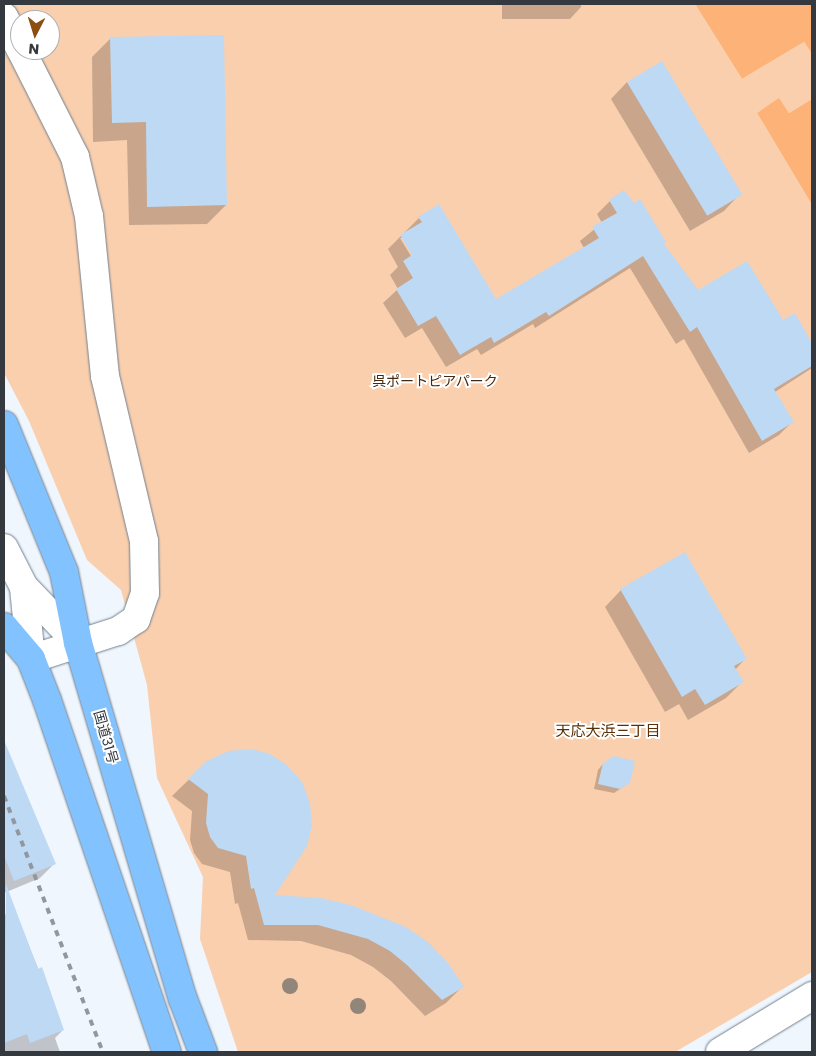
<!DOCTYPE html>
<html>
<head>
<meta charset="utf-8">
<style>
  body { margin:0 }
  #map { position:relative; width:816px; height:1056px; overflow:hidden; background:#f0f6fd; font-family:Poppins,"Noto Sans JP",sans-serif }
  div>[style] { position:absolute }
  .green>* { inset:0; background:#facfae }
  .water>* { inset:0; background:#fdb377 }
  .shadow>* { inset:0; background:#0003 }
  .building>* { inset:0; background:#bed9f3; transform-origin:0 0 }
  .roads { filter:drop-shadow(0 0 1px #72808f) drop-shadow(0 0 1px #72808f) }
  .minor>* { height:28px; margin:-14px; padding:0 14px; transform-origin:14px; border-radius:14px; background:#fff }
  .highway>* { height:28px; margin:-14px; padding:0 14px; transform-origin:14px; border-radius:14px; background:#81c2ff }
  .rail>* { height:4px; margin-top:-2px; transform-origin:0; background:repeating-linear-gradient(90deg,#91979e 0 6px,transparent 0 12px) }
  .trees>* { width:16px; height:16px; margin:-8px; border-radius:50%; background:#92857a }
  span { translate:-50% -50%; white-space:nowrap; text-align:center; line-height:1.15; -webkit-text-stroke:4px #fff; paint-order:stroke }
  .park-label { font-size:14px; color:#46290f }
  .street-label { font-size:14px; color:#33393f }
  .neighbourhood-label { font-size:15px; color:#592f05 }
  .frame { position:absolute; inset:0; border:5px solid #33393f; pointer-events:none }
  .north { position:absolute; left:10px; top:10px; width:50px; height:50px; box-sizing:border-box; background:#fff; border:1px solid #adb0b2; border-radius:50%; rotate:185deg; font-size:14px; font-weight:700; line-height:20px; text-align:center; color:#33393f }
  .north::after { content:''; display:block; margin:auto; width:18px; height:22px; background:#8c4e11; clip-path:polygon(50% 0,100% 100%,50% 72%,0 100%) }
</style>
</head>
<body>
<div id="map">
  <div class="green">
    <div style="clip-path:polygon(evenodd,4px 4px,695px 4px,742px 79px,804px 42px,812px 54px,812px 99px,789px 113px,779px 99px,757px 113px,812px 205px,812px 972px,675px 1052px,238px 1052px,200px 939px,203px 877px,157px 778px,147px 685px,121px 590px,87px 560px,29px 421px,4px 373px,4px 4px,20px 20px,50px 20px,50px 50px,20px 50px,20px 20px)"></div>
  </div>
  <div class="water">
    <div style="clip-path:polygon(695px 4px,812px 4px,812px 54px,804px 42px,742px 79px)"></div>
    <div style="clip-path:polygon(779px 98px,789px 113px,812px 99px,812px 205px,757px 113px)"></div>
  </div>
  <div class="shadow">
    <div style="clip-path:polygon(502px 4px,581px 4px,581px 7px,570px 19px,502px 19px)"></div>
    <div style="clip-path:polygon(111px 38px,226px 205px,207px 224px,129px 225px,127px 140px,93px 142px,92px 57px)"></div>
    <div style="clip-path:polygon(627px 82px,740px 194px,724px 211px,690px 231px,611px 99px)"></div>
    <div style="clip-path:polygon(evenodd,610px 201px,663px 244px,698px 291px,782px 322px,794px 315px,812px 345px,812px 368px,775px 392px,792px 422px,779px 435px,749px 453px,684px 339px,676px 344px,630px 268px,535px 328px,533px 324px,481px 355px,477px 349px,446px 367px,422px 328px,405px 338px,383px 303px,398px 289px,390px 275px,398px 267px,388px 249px,419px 218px,496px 301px,584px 248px,580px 241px,602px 223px,597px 214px,610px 201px,400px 238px,403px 238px,416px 260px,414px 261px,400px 238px)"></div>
    <div style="clip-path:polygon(621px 590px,745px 659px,735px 670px,742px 682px,726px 698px,688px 720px,679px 704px,665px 712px,605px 607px)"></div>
    <div style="clip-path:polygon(206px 763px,272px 896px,319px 899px,462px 987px,446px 1003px,425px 1016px,391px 981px,373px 967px,351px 955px,301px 941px,248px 940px,238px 903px,235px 904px,230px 872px,202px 864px,194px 853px,190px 840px,192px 811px,172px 796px)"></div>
    <div style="clip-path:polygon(603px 764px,629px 783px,614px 793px,594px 789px,598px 770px)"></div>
    <div style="clip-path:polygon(16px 770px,54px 864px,40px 878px,4px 893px,4px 775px)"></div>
    <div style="clip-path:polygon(15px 911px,63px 1030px,55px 1038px,60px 1052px,4px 1052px,4px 915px)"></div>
  </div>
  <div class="building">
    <div style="clip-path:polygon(224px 35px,227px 205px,147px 207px,146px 122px,112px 123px,110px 37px)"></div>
    <div style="left:662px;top:61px;width:156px;height:41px;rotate:59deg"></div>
    <div style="clip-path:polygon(624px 190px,634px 203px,640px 199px,666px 242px,664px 244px,698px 290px,747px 261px,783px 320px,795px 313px,812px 343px,812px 366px,774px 389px,794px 422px,762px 441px,697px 327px,690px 332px,643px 256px,549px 316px,546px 312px,494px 343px,491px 337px,460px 355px,436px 316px,418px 326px,396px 289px,413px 278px,403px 261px,412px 255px,400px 235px,422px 222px,418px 217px,439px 204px,496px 299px,599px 238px,592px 227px,617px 213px,609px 200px)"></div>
    <div style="clip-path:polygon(685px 552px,747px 659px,734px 666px,744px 682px,705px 705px,695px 689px,682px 697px,620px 589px)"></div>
    <div style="clip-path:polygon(4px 740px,56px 864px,14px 881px,4px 855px)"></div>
    <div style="clip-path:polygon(251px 749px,270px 754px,287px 765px,302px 782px,310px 803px,312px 825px,307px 846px,275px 895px,320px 898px,351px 905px,406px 927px,429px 943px,448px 963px,464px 987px,442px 1000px,407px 965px,390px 951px,368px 939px,318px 925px,264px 925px,254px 888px,251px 889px,246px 856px,218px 848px,210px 837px,206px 823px,208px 794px,188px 779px,205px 762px,228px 751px)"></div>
    <div style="clip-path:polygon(614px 756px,635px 761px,630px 783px,620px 789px,598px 784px,603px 763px)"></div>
    <div style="clip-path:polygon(6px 884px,38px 969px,42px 967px,64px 1030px,30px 1043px,27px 1034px,4px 1043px)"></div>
  </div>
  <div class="roads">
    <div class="minor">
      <div style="left:4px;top:17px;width:36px;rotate:63deg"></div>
      <div style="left:21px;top:50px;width:120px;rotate:63.2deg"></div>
      <div style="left:75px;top:157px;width:61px;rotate:76.7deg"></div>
      <div style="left:89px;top:216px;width:161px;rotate:84.3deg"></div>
      <div style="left:105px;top:376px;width:170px;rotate:76.7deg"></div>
      <div style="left:144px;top:541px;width:52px;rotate:88.9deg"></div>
      <div style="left:145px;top:593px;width:28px;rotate:109deg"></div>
      <div style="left:136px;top:619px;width:22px;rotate:146deg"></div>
      <div style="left:118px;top:631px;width:91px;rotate:162.2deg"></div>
      <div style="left:31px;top:659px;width:72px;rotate:-95.6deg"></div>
      <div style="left:4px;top:548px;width:44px;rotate:62.9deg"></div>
      <div style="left:24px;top:587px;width:78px;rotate:46deg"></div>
      <div style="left:720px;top:1052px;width:108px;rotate:-31.3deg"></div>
    </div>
    <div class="highway">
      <div style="left:4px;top:425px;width:159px;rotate:67.8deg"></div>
      <div style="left:64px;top:572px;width:72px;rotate:78.8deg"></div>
      <div style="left:78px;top:643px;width:371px;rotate:73.6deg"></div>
      <div style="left:183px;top:999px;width:57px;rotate:69.3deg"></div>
      <div style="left:4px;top:627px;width:42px;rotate:49.8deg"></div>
      <div style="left:31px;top:659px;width:44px;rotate:68.7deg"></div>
      <div style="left:47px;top:700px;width:372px;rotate:71.2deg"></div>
    </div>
  </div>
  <div class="rail">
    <div style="left:4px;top:796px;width:274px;rotate:68.9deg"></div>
  </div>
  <div class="trees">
    <div style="left:290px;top:986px"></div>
    <div style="left:358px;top:1006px"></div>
  </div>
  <div class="park-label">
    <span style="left:435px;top:381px">呉ポートピアパーク</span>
  </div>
  <div class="street-label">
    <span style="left:106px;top:737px;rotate:74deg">国道31号</span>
  </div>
  <div class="neighbourhood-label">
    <span style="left:608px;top:731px">天応大浜三丁目</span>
  </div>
  <div class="frame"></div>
  <div class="north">N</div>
</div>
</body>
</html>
